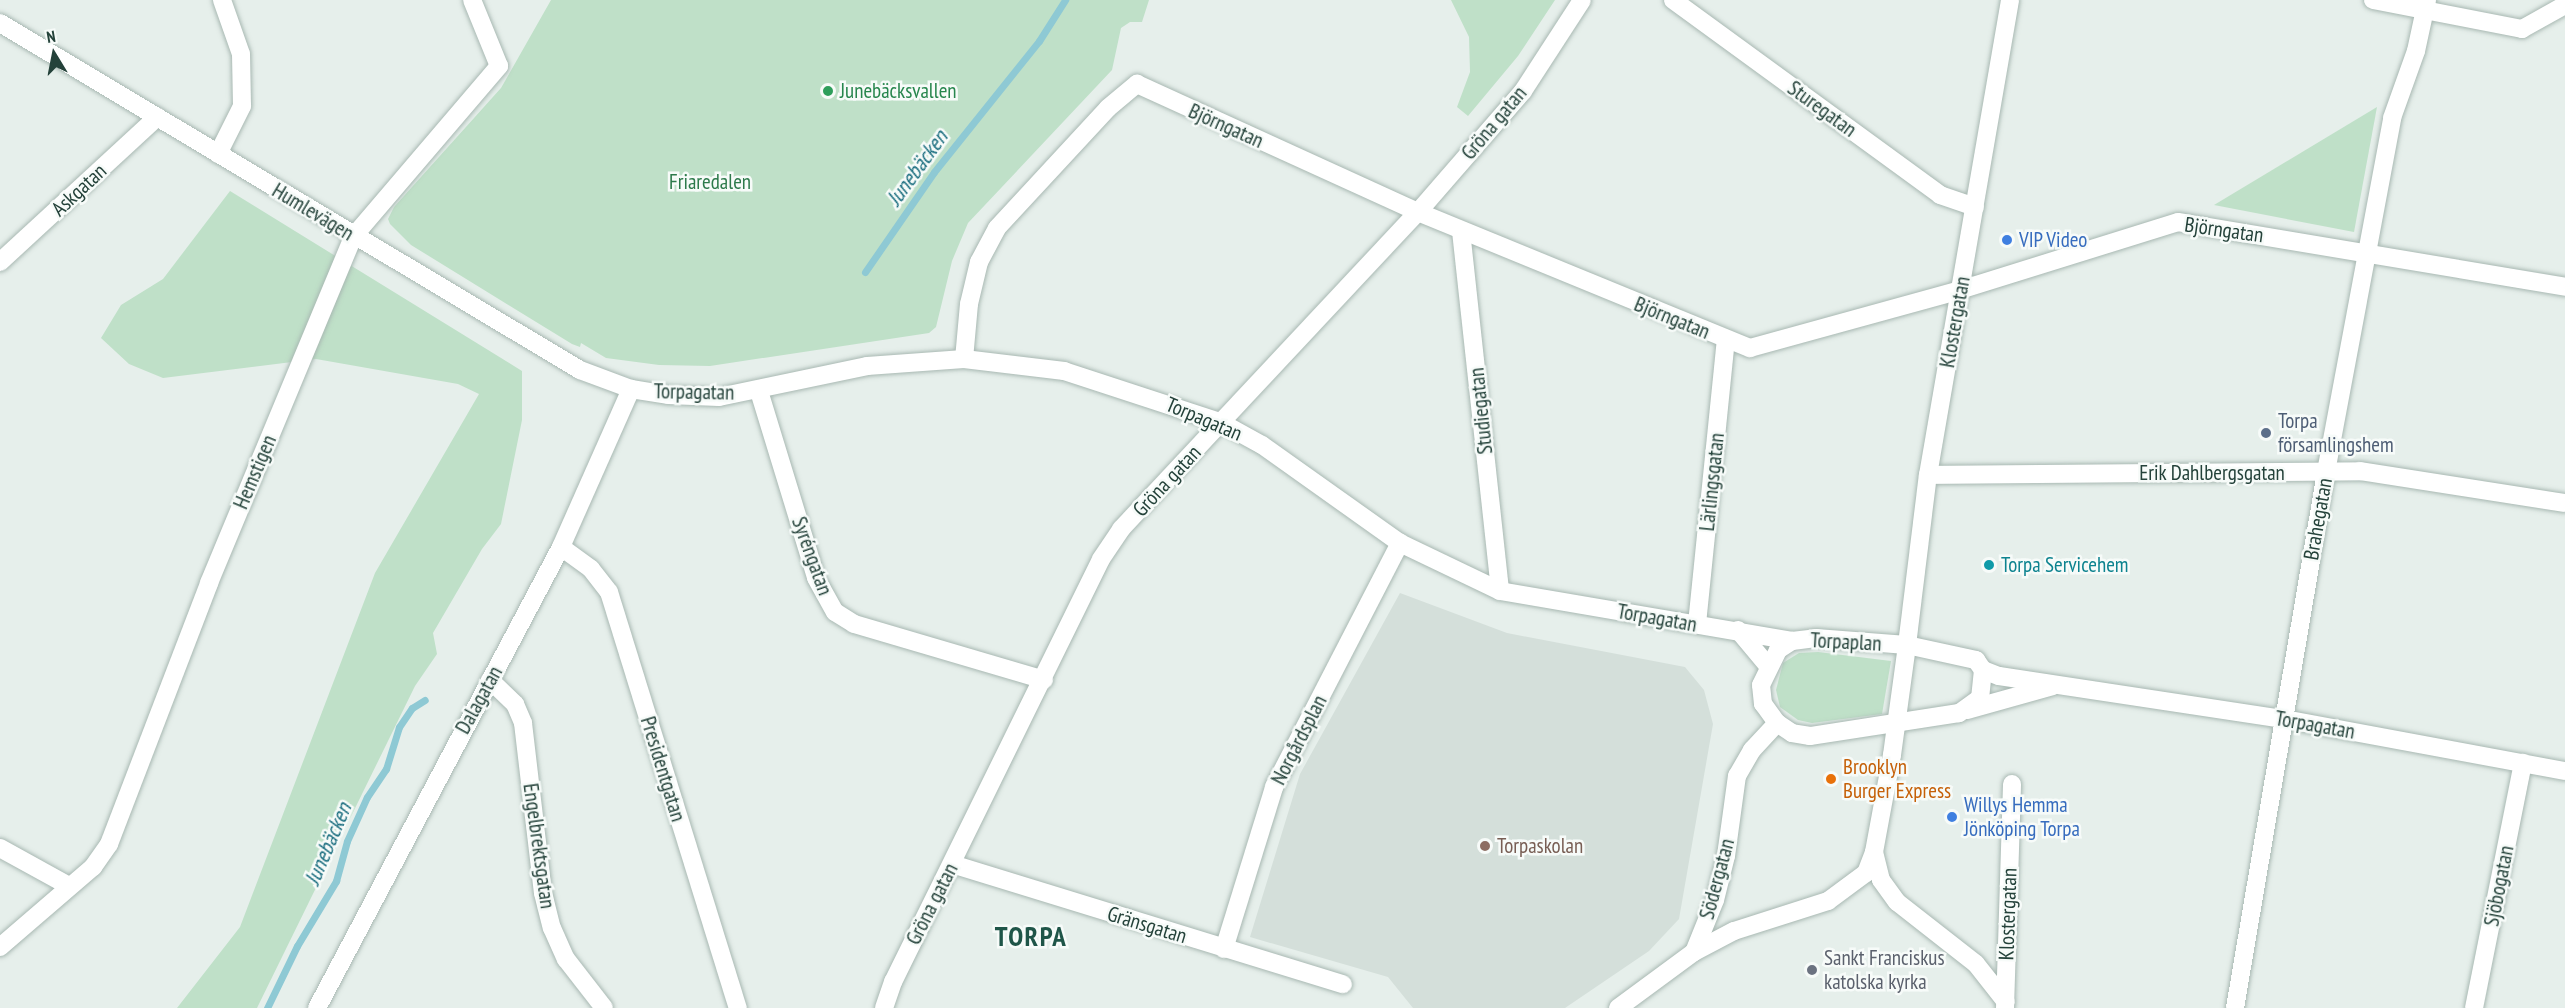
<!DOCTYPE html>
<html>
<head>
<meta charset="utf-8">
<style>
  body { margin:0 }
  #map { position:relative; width:2565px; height:1008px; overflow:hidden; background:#e6efeb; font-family:"PT Sans Narrow",sans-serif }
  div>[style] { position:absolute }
  .built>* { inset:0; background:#d4dfda }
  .green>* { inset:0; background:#bfe0c8 }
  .stream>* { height:7px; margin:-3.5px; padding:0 3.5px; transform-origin:3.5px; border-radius:3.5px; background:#8ec9d4 }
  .roads { filter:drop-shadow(0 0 2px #a8b8b2) drop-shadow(0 0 2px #a8b8b2) }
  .minor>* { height:18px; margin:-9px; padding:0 9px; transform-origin:9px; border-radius:9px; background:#fff }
  .tertiary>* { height:18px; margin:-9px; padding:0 9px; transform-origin:9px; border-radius:9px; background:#fff }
  .dots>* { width:16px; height:16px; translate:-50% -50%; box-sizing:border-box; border:3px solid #f7fbf9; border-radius:50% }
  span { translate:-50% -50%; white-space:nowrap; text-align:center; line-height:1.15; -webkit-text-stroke:5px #f7fbf9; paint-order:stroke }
  .leisure-label { font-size:21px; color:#27864d }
  .left { translate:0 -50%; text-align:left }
  .street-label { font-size:21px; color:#24423a }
  .park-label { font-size:21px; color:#2d7a4b }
  .shop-label { font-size:21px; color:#366cbe }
  .service-label { font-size:21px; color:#4e5e75 }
  .culture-label { font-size:21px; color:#0d838f }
  .food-label { font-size:21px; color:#c56008 }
  .education-label { font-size:21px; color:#785e54 }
  .worship-label { font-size:21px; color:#5b616d }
  .water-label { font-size:22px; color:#1c6f80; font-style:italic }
  .district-label { font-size:27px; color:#1f5548; font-weight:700; letter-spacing:1.5px }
  .north { position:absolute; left:24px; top:24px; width:60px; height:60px; -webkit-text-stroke:4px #f7fbf9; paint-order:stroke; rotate:350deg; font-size:16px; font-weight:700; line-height:24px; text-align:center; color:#24423a }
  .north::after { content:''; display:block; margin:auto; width:21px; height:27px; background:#24423a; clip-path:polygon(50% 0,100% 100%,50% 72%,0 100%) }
</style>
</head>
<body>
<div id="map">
  <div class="built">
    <div style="clip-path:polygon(1400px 593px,1507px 633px,1685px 667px,1704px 690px,1713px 724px,1679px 919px,1649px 951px,1565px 1008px,1413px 1008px,1388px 977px,1250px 937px,1300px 774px)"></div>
  </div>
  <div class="green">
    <div style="clip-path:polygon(551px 0,1149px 0,1142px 22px,1130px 22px,1121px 28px,1112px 70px,968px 223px,952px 261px,936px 327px,929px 333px,710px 366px,659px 365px,606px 358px,581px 343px,580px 347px,572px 344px,411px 245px,390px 224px,388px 219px,394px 207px,501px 88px)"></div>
    <div style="clip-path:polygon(1451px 0,1555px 0,1518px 56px,1468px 116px,1457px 107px,1470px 72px,1469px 37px)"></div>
    <div style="clip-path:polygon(2377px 107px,2354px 232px,2214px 205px)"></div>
    <div style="clip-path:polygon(230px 191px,522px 371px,522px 420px,501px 524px,482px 549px,433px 633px,437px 654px,415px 686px,257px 1008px,177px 1008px,240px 927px,375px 573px,479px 394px,458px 384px,316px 359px,163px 378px,129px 364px,101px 338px,121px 305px,163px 279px)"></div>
    <div style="clip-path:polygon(1818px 652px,1891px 661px,1882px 714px,1812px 723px,1798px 720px,1780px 707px,1776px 690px,1783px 663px,1799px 653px)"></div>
  </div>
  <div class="stream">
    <div style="left:865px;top:272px;width:121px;rotate:-55.4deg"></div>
    <div style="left:934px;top:172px;width:168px;rotate:-51.3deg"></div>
    <div style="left:1039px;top:41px;width:49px;rotate:-57.6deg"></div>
    <div style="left:267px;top:1008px;width:69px;rotate:-64.2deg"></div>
    <div style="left:297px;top:946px;width:76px;rotate:-59deg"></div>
    <div style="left:336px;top:881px;width:41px;rotate:-74.6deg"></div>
    <div style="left:347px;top:841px;width:48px;rotate:-65.6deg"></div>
    <div style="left:367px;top:797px;width:34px;rotate:-56deg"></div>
    <div style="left:386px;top:769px;width:44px;rotate:-72.8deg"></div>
    <div style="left:399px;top:727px;width:23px;rotate:-56deg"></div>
    <div style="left:412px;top:708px;width:15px;rotate:-32deg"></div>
  </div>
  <div class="roads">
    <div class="minor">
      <div style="left:1673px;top:0;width:331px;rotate:36.1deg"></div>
      <div style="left:1940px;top:195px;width:37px;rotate:19deg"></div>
      <div style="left:2373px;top:0;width:152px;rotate:11deg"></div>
      <div style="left:2522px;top:29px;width:49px;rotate:-29.2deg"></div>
      <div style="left:218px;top:154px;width:54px;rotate:-63.4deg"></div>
      <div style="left:242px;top:106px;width:52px;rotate:-91.1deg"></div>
      <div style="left:241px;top:54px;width:57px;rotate:-109.4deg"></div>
      <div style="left:1461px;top:231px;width:362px;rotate:83.8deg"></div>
      <div style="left:0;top:262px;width:214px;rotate:-42.7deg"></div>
      <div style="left:964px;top:359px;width:55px;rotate:-84.8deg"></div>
      <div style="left:969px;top:304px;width:43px;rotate:-76.6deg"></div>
      <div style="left:979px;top:262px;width:38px;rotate:-62deg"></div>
      <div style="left:997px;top:228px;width:163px;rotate:-47.2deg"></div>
      <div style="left:1108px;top:108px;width:38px;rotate:-40deg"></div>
      <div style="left:1137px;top:84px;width:309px;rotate:24.5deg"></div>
      <div style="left:1418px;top:212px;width:359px;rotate:22.3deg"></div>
      <div style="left:1750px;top:348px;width:218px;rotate:-15.4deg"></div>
      <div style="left:1960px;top:290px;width:228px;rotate:-17.3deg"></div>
      <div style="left:2178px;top:222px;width:392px;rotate:9.5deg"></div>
      <div style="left:759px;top:391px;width:195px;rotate:73deg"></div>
      <div style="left:816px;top:578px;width:39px;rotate:61deg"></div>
      <div style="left:835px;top:612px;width:22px;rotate:32deg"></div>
      <div style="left:854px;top:624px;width:198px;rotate:16.4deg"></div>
      <div style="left:1928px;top:475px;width:432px;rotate:-0.5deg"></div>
      <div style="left:2360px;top:471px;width:207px;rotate:8.9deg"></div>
      <div style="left:561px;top:547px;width:37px;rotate:36deg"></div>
      <div style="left:591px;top:569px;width:29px;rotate:52deg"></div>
      <div style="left:609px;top:592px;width:436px;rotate:72.8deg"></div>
      <div style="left:1697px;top:624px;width:285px;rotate:-84.2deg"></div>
      <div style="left:490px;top:680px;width:35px;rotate:44deg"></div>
      <div style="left:515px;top:704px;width:21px;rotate:67deg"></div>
      <div style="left:523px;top:723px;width:171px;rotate:83.3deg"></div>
      <div style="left:543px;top:893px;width:36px;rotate:76deg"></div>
      <div style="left:552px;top:928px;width:34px;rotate:66deg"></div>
      <div style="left:566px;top:959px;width:62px;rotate:52.2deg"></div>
      <div style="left:0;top:848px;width:79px;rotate:28.8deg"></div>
      <div style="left:1874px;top:852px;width:29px;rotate:76deg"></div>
      <div style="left:1881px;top:880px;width:27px;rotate:54deg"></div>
      <div style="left:1897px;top:902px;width:100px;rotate:38.1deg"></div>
      <div style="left:1976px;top:964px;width:48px;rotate:51.7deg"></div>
      <div style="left:952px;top:864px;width:409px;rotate:17.1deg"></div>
      <div style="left:0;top:947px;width:123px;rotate:-40.7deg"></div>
      <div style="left:93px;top:867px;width:28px;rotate:-55deg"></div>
      <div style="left:109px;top:844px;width:280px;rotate:-69deg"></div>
      <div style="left:209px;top:583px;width:375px;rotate:-67.4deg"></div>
      <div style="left:353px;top:237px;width:225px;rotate:-49.5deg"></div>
      <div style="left:499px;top:66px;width:71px;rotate:-112.2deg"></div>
      <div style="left:1224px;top:949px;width:170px;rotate:-72.8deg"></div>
      <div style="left:1274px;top:787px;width:275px;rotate:-62.7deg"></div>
      <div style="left:1694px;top:952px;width:45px;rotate:-27.7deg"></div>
      <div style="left:1734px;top:931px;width:99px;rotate:-17.7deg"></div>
      <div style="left:1828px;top:901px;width:47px;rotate:-36.4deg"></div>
      <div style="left:1866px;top:873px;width:22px;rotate:-69deg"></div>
      <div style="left:1874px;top:852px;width:99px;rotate:-79.5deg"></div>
      <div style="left:1892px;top:755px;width:111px;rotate:-82.2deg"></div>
      <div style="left:317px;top:1008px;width:522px;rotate:-62.11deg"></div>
      <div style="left:561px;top:547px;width:173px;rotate:-66.1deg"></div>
      <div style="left:884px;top:1008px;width:28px;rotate:-71deg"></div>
      <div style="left:893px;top:982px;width:471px;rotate:-63.8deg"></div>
      <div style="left:1101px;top:559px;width:36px;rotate:-56deg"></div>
      <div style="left:1121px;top:529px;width:434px;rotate:-46.9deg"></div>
      <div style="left:1418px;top:212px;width:160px;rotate:-49deg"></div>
      <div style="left:1523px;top:91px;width:108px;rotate:-57deg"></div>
      <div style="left:2005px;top:1008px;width:224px;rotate:-88.2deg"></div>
      <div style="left:2235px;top:1008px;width:544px;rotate:-80.36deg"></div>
      <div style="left:2326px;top:472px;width:360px;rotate:-79.4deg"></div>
      <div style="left:2392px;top:118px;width:71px;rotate:-70.3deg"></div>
      <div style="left:2416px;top:51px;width:52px;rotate:-77.8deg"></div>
      <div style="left:2474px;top:1008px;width:250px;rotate:-78.7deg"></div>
    </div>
    <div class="tertiary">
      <div style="left:0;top:23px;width:676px;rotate:30.89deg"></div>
      <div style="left:580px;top:370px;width:54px;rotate:20.4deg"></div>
      <div style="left:631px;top:389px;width:37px;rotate:9deg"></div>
      <div style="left:668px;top:395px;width:51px;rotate:2.2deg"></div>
      <div style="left:719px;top:397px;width:151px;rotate:-11.8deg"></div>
      <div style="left:867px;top:366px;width:97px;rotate:-4.1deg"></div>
      <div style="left:964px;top:359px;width:101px;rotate:6.8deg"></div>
      <div style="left:1064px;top:371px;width:164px;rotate:18.1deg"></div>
      <div style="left:1220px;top:422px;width:48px;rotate:28.7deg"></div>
      <div style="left:1262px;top:445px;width:169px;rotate:35.4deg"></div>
      <div style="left:1400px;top:543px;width:111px;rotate:25.6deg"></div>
      <div style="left:1500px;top:591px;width:296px;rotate:9.7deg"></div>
      <div style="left:1738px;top:630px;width:47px;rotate:50.2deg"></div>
      <div style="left:1816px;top:638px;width:91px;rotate:4.4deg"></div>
      <div style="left:1907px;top:645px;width:71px;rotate:12.3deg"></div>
      <div style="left:1976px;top:660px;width:12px;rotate:55deg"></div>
      <div style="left:1983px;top:670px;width:28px;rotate:96deg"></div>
      <div style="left:1980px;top:698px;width:26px;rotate:144deg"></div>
      <div style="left:1959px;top:713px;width:151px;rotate:171.2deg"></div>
      <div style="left:1810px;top:736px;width:18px;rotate:-171deg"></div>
      <div style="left:1792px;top:733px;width:18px;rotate:-146deg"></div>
      <div style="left:1777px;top:723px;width:24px;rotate:-126deg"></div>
      <div style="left:1763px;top:704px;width:19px;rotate:-96deg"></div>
      <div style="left:1761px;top:685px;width:39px;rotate:-64deg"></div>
      <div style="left:1778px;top:650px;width:17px;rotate:-33deg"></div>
      <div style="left:1792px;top:641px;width:24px;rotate:-7deg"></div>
      <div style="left:1907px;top:645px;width:171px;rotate:-83deg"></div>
      <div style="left:1928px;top:475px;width:482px;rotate:-80.2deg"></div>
      <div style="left:1983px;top:670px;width:17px;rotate:21deg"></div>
      <div style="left:1999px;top:676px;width:288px;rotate:8.6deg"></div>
      <div style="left:2284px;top:719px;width:286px;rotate:10.5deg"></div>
      <div style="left:1967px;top:710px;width:89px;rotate:-15.6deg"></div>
      <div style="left:1618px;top:1008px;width:94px;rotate:-36.4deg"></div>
      <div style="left:1694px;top:952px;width:56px;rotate:-68deg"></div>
      <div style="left:1715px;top:900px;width:45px;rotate:-76deg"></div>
      <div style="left:1726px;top:856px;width:81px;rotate:-82.2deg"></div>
      <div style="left:1737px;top:776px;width:30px;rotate:-60deg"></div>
      <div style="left:1752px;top:750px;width:37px;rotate:-47deg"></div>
    </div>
  </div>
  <div class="dots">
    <div style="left:828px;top:91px;background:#2e9e5b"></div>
    <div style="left:2007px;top:240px;background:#3f7fe0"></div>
    <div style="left:2266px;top:433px;background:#5c6f8a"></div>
    <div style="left:1989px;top:565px;background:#0f9aa8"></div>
    <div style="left:1831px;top:779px;background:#e8710a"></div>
    <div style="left:1952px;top:817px;background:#3f7fe0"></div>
    <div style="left:1485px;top:846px;background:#8d6e63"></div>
    <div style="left:1812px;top:970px;background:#6b7280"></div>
  </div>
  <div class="leisure-label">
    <span class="left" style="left:840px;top:91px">Junebäcksvallen</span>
  </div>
  <div class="street-label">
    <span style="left:1822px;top:109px;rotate:36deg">Sturegatan</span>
    <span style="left:1494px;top:123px;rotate:-50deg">Gröna gatan</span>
    <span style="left:1226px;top:126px;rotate:24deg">Björngatan</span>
    <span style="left:79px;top:190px;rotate:-43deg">Askgatan</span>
    <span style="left:313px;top:212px;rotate:31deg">Humlevägen</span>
    <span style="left:2224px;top:230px;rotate:8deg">Björngatan</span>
    <span style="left:1672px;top:318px;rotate:22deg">Björngatan</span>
    <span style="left:1955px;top:322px;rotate:-80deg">Klostergatan</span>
    <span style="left:694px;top:392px;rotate:1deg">Torpagatan</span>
    <span style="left:1481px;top:411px;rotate:-96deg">Studiegatan</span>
    <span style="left:1204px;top:419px;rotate:23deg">Torpagatan</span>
    <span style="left:255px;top:472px;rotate:-67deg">Hemstigen</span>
    <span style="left:2212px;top:473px">Erik Dahlbergsgatan</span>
    <span style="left:1167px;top:481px;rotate:-47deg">Gröna gatan</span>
    <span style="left:1712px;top:482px;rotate:-84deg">Lärlingsgatan</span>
    <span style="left:2318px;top:519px;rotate:-80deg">Brahegatan</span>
    <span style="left:812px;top:556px;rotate:70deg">Syréngatan</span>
    <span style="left:1657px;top:618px;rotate:10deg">Torpagatan</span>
    <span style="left:1846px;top:642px;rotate:3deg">Torpaplan</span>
    <span style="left:479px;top:700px;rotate:-61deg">Dalagatan</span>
    <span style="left:2315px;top:725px;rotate:10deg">Torpagatan</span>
    <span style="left:1299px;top:740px;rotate:-63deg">Norgårdsplan</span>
    <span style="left:663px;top:769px;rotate:73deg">Presidentgatan</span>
    <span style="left:539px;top:846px;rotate:82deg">Engelbrektsgatan</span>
    <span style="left:1717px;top:879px;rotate:-75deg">Södergatan</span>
    <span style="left:2499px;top:886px;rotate:-79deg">Sjöbogatan</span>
    <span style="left:932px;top:904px;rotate:-63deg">Gröna gatan</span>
    <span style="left:2008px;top:914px;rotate:-88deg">Klostergatan</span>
    <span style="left:1147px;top:925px;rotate:17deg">Gränsgatan</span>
  </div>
  <div class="park-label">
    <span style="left:710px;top:182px">Friaredalen</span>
  </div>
  <div class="shop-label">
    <span class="left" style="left:2019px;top:240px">VIP Video</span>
    <span class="left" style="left:1964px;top:817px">Willys Hemma<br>Jönköping Torpa</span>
  </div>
  <div class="service-label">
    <span class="left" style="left:2278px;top:433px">Torpa<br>församlingshem</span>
  </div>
  <div class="culture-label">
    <span class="left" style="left:2001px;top:565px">Torpa Servicehem</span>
  </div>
  <div class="food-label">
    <span class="left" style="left:1843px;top:779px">Brooklyn<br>Burger Express</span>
  </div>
  <div class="education-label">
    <span class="left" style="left:1497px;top:846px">Torpaskolan</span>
  </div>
  <div class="worship-label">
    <span class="left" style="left:1824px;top:970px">Sankt Franciskus<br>katolska kyrka</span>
  </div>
  <div class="water-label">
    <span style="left:917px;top:168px;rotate:-54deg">Junebäcken</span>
    <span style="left:328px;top:844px;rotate:-67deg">Junebäcken</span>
  </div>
  <div class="district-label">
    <span style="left:1031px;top:937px">TORPA</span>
  </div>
  <div class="north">N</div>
</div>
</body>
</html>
